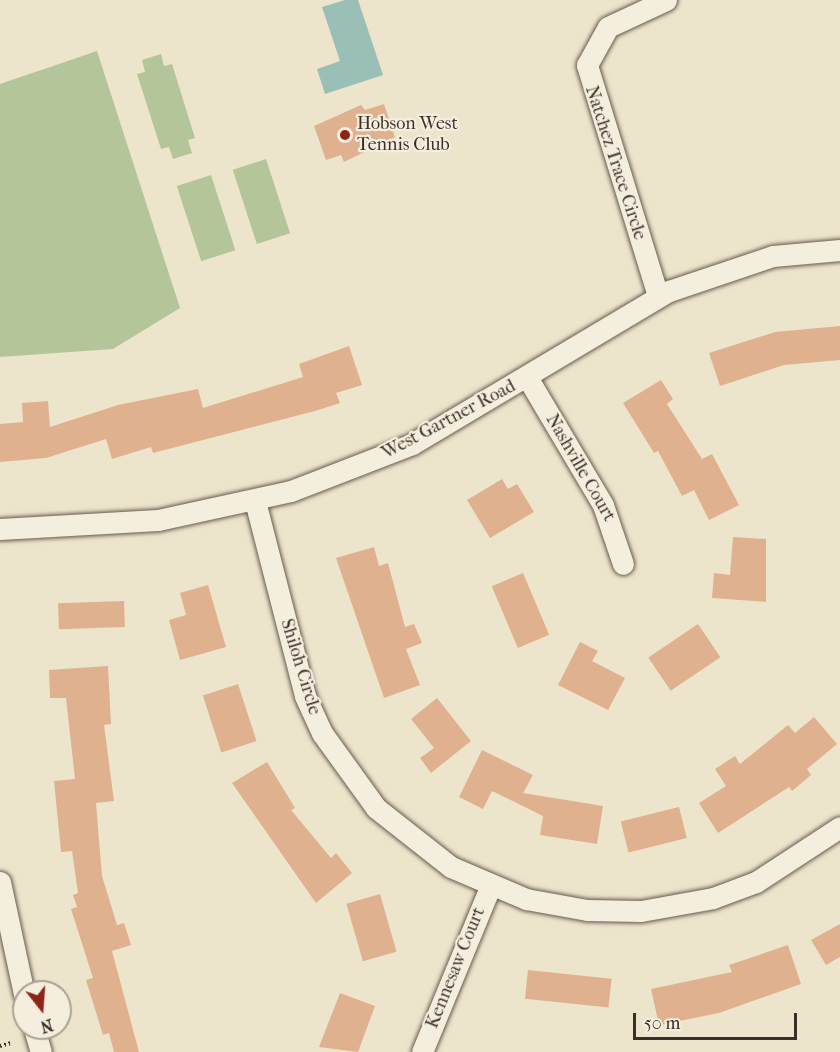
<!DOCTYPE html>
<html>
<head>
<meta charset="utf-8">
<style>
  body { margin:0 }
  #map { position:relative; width:840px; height:1052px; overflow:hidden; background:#ede5cb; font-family:"IM FELL French Canon",serif }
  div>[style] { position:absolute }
  .green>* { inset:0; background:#b5c59a; transform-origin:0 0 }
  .water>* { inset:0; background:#99bfb7 }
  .building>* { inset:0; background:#dfb18f; transform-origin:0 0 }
  .path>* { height:4px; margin-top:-2px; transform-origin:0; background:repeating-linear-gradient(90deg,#3c2d27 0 1.5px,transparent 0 4.5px) }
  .roads { filter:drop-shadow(0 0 2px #685b50) drop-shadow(0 0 2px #685b50) }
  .minor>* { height:21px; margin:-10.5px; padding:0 10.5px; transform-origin:10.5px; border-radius:10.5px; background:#f3eedd }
  .dots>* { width:16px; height:16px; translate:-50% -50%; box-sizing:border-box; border:3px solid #f3eedd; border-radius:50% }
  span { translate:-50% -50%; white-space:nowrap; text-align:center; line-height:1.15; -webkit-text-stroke:4.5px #f3eedd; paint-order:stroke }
  .poi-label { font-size:18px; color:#3c2d27 }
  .left { translate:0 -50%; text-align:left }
  .street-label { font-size:18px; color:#3c2d27 }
  .north { position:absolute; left:12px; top:980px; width:60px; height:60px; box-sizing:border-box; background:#f3eedd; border:2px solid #aaa194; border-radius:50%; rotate:163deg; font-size:16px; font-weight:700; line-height:24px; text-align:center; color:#3c2d27 }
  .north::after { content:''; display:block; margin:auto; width:21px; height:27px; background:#8f2418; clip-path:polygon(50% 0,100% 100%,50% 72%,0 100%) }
  .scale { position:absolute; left:633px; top:1013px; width:164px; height:27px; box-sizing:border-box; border:3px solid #3c2d27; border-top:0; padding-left:8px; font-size:18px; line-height:21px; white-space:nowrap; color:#3c2d27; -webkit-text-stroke:4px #f3eedd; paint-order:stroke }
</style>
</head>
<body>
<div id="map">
  <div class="green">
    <div style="clip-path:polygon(97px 51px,180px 308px,113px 349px,0 357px,0 84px)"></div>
    <div style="clip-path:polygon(161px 54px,164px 66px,172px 64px,195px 138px,188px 140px,192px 153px,173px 159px,169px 147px,161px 149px,137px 74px,145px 72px,142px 60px)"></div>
    <div style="left:266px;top:159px;width:78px;height:35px;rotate:72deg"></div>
    <div style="left:211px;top:175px;width:79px;height:36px;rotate:72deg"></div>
  </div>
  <div class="water">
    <div style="clip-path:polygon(345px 0,358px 0,383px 75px,325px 94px,317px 69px,340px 61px,322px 7px)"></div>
  </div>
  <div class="building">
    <div style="clip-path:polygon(384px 104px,395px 137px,344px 162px,341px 155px,326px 160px,314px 126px,361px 105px,365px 110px)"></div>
    <div style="clip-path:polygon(840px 326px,840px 360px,784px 365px,720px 386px,709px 353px,775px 332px)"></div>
    <div style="clip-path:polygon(349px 346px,362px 385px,336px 393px,340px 403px,315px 411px,153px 453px,151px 447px,112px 459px,106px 439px,46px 458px,0 462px,0 424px,23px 422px,22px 403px,48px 401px,50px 427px,118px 405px,198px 389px,203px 408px,303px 377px,299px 364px)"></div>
    <div style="clip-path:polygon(661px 380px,673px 399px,667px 404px,702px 459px,712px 454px,739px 505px,709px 520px,694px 490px,682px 496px,658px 451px,654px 453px,623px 403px)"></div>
    <div style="clip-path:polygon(502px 479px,508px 489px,517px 484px,534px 512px,490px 538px,467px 500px)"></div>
    <div style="clip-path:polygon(733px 537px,766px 539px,766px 602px,712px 598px,714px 573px,730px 575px)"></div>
    <div style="clip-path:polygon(374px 547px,379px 566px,388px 563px,405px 627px,414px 624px,422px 643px,406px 649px,420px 685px,384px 698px,336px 558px)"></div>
    <div style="left:523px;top:573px;width:67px;height:34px;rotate:67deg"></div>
    <div style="clip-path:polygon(208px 585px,226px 647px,180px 660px,169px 620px,186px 615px,180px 593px)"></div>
    <div style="left:124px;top:601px;width:26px;height:66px;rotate:88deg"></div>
    <div style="left:698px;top:624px;width:40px;height:60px;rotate:56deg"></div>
    <div style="clip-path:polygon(580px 642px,598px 651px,592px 661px,625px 678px,608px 710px,558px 685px)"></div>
    <div style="clip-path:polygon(108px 666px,111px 724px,104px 725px,114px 801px,96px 803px,102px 876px,117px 925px,124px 923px,131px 945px,112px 951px,139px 1052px,114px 1052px,109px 1033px,103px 1035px,86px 980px,93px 978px,71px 909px,77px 907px,73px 895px,78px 893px,72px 851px,61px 852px,54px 781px,75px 779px,66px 698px,50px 698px,49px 670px)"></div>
    <div style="left:238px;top:684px;width:60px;height:37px;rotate:72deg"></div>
    <div style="clip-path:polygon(437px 698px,471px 741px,431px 773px,420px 758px,434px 748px,411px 719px)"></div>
    <div style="clip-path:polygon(814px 717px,837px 744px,807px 769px,811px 775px,792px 791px,789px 787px,718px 833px,699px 803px,726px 786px,715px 769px,735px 756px,740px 764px,788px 725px,795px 733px)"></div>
    <div style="clip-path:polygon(482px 750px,533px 775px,523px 793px,603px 806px,597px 844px,540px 835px,543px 816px,492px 791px,483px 809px,459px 797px)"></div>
    <div style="clip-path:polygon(267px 762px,295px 808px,291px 810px,331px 858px,336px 853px,352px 873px,316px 903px,232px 783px)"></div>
    <div style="left:679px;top:807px;width:32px;height:60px;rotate:76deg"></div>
    <div style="left:380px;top:894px;width:60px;height:35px;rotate:74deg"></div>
    <div style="clip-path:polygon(840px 924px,840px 957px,826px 965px,811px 940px)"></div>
    <div style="clip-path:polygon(788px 945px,801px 984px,719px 1013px,659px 1025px,651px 989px,732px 972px,729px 965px)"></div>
    <div style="left:528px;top:970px;width:84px;height:29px;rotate:6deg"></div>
    <div style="clip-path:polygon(340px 993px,375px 1006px,358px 1052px,319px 1047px)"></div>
  </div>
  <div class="path">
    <div style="left:0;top:1046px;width:11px;rotate:-15deg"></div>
  </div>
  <div class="roads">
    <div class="minor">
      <div style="left:658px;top:296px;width:242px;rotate:-107.1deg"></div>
      <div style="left:587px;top:65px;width:43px;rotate:-61.1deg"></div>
      <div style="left:608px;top:27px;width:64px;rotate:-25deg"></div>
      <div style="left:527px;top:377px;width:149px;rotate:59.3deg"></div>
      <div style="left:603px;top:505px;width:62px;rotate:71.3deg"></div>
      <div style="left:255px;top:501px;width:201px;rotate:75.6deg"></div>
      <div style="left:305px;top:696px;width:41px;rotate:65.3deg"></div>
      <div style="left:322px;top:733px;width:92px;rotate:54.2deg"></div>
      <div style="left:376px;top:808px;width:95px;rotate:38.2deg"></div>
      <div style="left:451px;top:867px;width:82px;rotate:23.1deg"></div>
      <div style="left:526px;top:899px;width:62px;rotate:10.2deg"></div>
      <div style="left:587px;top:910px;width:54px;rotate:1.1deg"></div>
      <div style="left:641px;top:911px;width:73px;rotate:-10.2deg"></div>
      <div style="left:713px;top:898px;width:46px;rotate:-20.4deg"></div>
      <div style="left:756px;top:882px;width:100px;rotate:-33.2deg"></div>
      <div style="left:0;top:529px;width:158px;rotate:-3.3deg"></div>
      <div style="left:158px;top:520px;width:136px;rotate:-12.3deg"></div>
      <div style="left:291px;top:491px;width:130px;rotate:-21.2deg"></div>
      <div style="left:412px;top:444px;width:299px;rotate:-30.8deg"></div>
      <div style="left:669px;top:291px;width:110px;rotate:-18.6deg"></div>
      <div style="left:773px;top:256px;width:67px;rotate:-5.1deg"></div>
      <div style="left:0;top:882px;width:115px;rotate:77.9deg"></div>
      <div style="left:34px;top:1028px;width:25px;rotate:74deg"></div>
      <div style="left:422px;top:1052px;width:181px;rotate:-67.6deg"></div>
    </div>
  </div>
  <div class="dots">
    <div style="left:345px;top:135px;background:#8f2418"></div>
  </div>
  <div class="poi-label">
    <span class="left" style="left:357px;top:135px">Hobson West<br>Tennis Club</span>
  </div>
  <div class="street-label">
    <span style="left:615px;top:163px;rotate:72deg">Natchez Trace Circle</span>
    <span style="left:449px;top:420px;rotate:-28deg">West Gartner Road</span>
    <span style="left:580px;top:468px;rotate:60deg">Nashville Court</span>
    <span style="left:300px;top:667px;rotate:73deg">Shiloh Circle</span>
    <span style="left:456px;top:968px;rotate:-68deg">Kennesaw Court</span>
  </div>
  <div class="north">N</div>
  <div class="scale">50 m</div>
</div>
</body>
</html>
